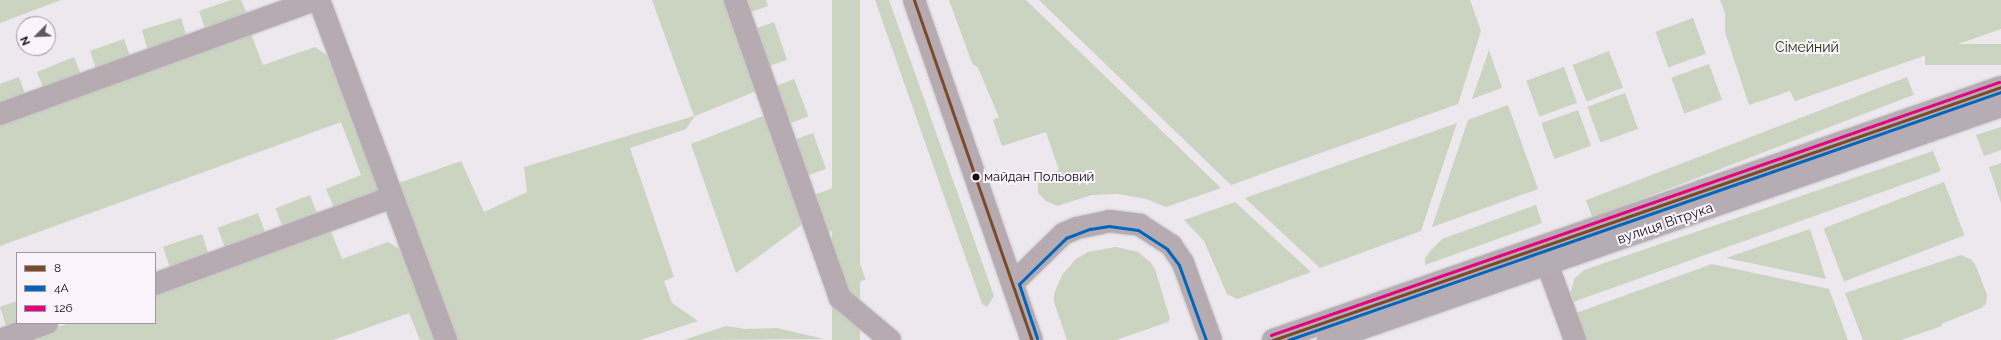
<!DOCTYPE html>
<html>
<head>
<meta charset="utf-8">
<style>
  body { margin:0 }
  #map { position:relative; width:2001px; height:340px; overflow:hidden; background:#ece8ed; font-family:Raleway,sans-serif }
  div>[style] { position:absolute }
  .green>* { inset:0; background:#cbd3c1; transform-origin:0 0 }
  .roads { filter:drop-shadow(0 0 1px #c8c6c9) drop-shadow(0 0 1px #c8c6c9) }
  .minor>* { height:22px; margin:-11px; padding:0 11px; transform-origin:11px; border-radius:11px; background:#b5abb1 }
  .major>* { height:22px; margin:-11px; padding:0 11px; transform-origin:11px; border-radius:11px; background:#b6acb4 }
  .bus-1>* { height:3px; margin:-1.5px; padding:0 1.5px; transform-origin:1.5px; border-radius:1.5px; background:#7a4b2a }
  .bus-2>* { height:3px; margin:-1.5px; padding:0 1.5px; transform-origin:1.5px; border-radius:1.5px; background:#0065bd }
  .bus-3>* { height:3px; margin:-1.5px; padding:0 1.5px; transform-origin:1.5px; border-radius:1.5px; background:#e5007d }
  .dots>* { width:11px; height:11px; translate:-50% -50%; box-sizing:border-box; border:2px solid #faf3fc; border-radius:50% }
  span { translate:-50% -50%; white-space:nowrap; text-align:center; line-height:1.15; -webkit-text-stroke:4px #faf3fc; paint-order:stroke }
  .bus-label { font-size:13px; color:#120f12 }
  .left { translate:0 -50%; text-align:left }
  .park-label { font-size:14px; color:#213306 }
  .street-label { font-size:14px; color:#120f12 }
  .legend { position:absolute; left:16px; top:252px; width:140px; height:72px; box-sizing:border-box; background:#faf3fc; border:1px solid #9d989e; margin:0; padding:5px 7px; list-style:none; font-size:12px; color:#120f12 }
  .legend li { display:flex; align-items:center; gap:8px; height:20px }
  .legend b { width:20px; border:1px solid #9d989e }
  .north { position:absolute; left:16px; top:16px; width:40px; height:40px; box-sizing:border-box; background:#faf3fc; border:1px solid #9d989e; border-radius:50%; rotate:246deg; font-size:11px; font-weight:700; line-height:16px; text-align:center; color:#120f12 }
  .north::after { content:''; display:block; margin:auto; width:14px; height:18px; background:#5e5b5f; clip-path:polygon(50% 0,100% 100%,50% 72%,0 100%) }
</style>
</head>
<body>
<div id="map">
  <div class="green">
    <div style="clip-path:polygon(0 0,61px 0,0 23px)"></div>
    <div style="clip-path:polygon(231px 0,241px 0,248px 16px,206px 31px,199px 11px)"></div>
    <div style="clip-path:polygon(652px 0,727px 0,759px 90px,695px 116px,686px 129px,630px 148px,674px 277px,664px 281px,672px 303px,698px 321px,640px 340px,456px 340px,399px 183px,461px 161px,484px 212px,527px 192px,524px 167px,694px 116px)"></div>
    <div style="clip-path:polygon(744px 0,766px 0,768px 6px,748px 13px)"></div>
    <div style="left:832px;top:0;width:28px;height:354px"></div>
    <div style="clip-path:polygon(875px 0,889px 0,994px 296px,987px 307px,982px 304px)"></div>
    <div style="clip-path:polygon(949px 0,1026px 0,1221px 188px,1166px 207px,1146px 199px,1118px 194px,1092px 195px,1057px 206px,1046px 201px,1038px 193px,1038px 180px,1059px 170px,1046px 132px,1002px 146px,993px 120px,999px 117px,978px 68px,972px 63px)"></div>
    <div style="clip-path:polygon(1039px 0,1470px 0,1481px 31px,1458px 104px,1231px 185px)"></div>
    <div style="clip-path:polygon(1720px 0,2001px 0,2001px 29px,1795px 101px,1790px 91px,1749px 105px,1725px 32px,1725px 13px)"></div>
    <div style="left:181px;top:18px;width:21px;height:41px;rotate:73deg"></div>
    <div style="left:1693px;top:18px;width:38px;height:40px;rotate:70deg"></div>
    <div style="left:774px;top:22px;width:40px;height:22px;rotate:71deg"></div>
    <div style="clip-path:polygon(250px 31px,263px 65px,315px 47px,328px 56px,380px 193px,335px 210px,326px 189px,361px 175px,341px 122px,0 246px,0 122px)"></div>
    <div style="left:124px;top:39px;width:21px;height:36px;rotate:71deg"></div>
    <div style="left:2001px;top:44px;width:21px;height:76px;rotate:90deg"></div>
    <div style="clip-path:polygon(1489px 50px,1502px 88px,1472px 99px)"></div>
    <div style="left:1609px;top:51px;width:39px;height:39px;rotate:69deg"></div>
    <div style="left:74px;top:57px;width:22px;height:40px;rotate:68deg"></div>
    <div style="left:1709px;top:64px;width:38px;height:40px;rotate:70deg"></div>
    <div style="left:1564px;top:67px;width:38px;height:40px;rotate:70deg"></div>
    <div style="clip-path:polygon(19px 77px,26px 97px,0 106px,0 84px)"></div>
    <div style="left:1907px;top:77px;width:19px;height:344px;rotate:69deg"></div>
    <div style="left:794px;top:79px;width:40px;height:22px;rotate:69deg"></div>
    <div style="left:1625px;top:93px;width:38px;height:40px;rotate:70deg"></div>
    <div style="clip-path:polygon(1508px 105px,1538px 189px,1432px 227px,1468px 120px)"></div>
    <div style="left:1578px;top:110px;width:38px;height:39px;rotate:70deg"></div>
    <div style="clip-path:polygon(766px 115px,804px 223px,736px 273px,691px 144px)"></div>
    <div style="clip-path:polygon(1457px 123px,1421px 231px,1320px 268px,1245px 198px)"></div>
    <div style="clip-path:polygon(2001px 127px,2001px 150px,1984px 156px,1976px 135px)"></div>
    <div style="left:813px;top:133px;width:38px;height:21px;rotate:70deg"></div>
    <div style="clip-path:polygon(1933px 151px,1941px 171px,1573px 302px,1571px 292px,1574px 279px,1584px 270px)"></div>
    <div style="clip-path:polygon(2001px 163px,2001px 203px,1989px 167px)"></div>
    <div style="left:1944px;top:182px;width:57px;height:129px;rotate:69deg"></div>
    <div style="left:833px;top:188px;width:40px;height:21px;rotate:70deg"></div>
    <div style="left:310px;top:195px;width:22px;height:37px;rotate:69deg"></div>
    <div style="clip-path:polygon(1235px 202px,1311px 272px,1237px 299px,1227px 294px,1204px 241px,1184px 220px)"></div>
    <div style="clip-path:polygon(1536px 205px,1542px 223px,1425px 265px,1425px 259px,1430px 251px,1442px 239px)"></div>
    <div style="left:258px;top:213px;width:23px;height:43px;rotate:70deg"></div>
    <div style="clip-path:polygon(330px 229px,342px 259px,388px 242px,401px 250px,435px 340px,420px 340px,409px 313px,333px 340px,22px 340px,69px 323px,155px 323px,155px 292px)"></div>
    <div style="clip-path:polygon(1810px 229px,1826px 279px,1726px 258px)"></div>
    <div style="left:202px;top:234px;width:22px;height:41px;rotate:72deg"></div>
    <div style="left:852px;top:242px;width:40px;height:21px;rotate:70deg"></div>
    <div style="clip-path:polygon(1116px 247px,1138px 252px,1150px 262px,1155px 269px,1170px 319px,1168px 322px,1116px 340px,1067px 340px,1054px 302px,1054px 294px,1062px 275px,1076px 259px,1088px 252px)"></div>
    <div style="clip-path:polygon(1961px 255px,1972px 260px,1976px 266px,1987px 295px,1986px 304px,1981px 308px,1941px 324px,1942px 326px,1901px 340px,1863px 340px,1845px 293px)"></div>
    <div style="clip-path:polygon(1712px 264px,1829px 289px,1848px 340px,1586px 340px,1576px 313px)"></div>
    <div style="clip-path:polygon(17px 301px,17px 323px,7px 329px,0 307px)"></div>
    <div style="clip-path:polygon(726px 326px,745px 329px,777px 328px,824px 339px,684px 340px)"></div>
  </div>
  <div class="roads">
    <div class="minor">
      <div style="left:319px;top:0;width:363px;rotate:69.5deg"></div>
      <div style="left:735px;top:0;width:316px;rotate:70.6deg"></div>
      <div style="left:840px;top:298px;width:65px;rotate:40deg"></div>
      <div style="left:914px;top:0;width:360px;rotate:70.9deg"></div>
      <div style="left:0;top:114px;width:335px;rotate:-19.9deg"></div>
      <div style="left:1541px;top:247px;width:99px;rotate:69.9deg"></div>
      <div style="left:1013px;top:283px;width:70px;rotate:-44.4deg"></div>
      <div style="left:1063px;top:234px;width:15px;rotate:-23deg"></div>
      <div style="left:1077px;top:228px;width:33px;rotate:-12deg"></div>
      <div style="left:1109px;top:221px;width:31px;rotate:7deg"></div>
      <div style="left:1140px;top:225px;width:37px;rotate:33deg"></div>
      <div style="left:1171px;top:245px;width:22px;rotate:56deg"></div>
      <div style="left:1183px;top:263px;width:82px;rotate:70deg"></div>
      <div style="left:155px;top:284px;width:253px;rotate:-20.1deg"></div>
      <div style="left:0;top:340px;width:50px;rotate:-19.9deg"></div>
    </div>
    <div class="major">
      <div style="left:1273px;top:340px;width:771px;rotate:-19.16deg"></div>
      <div style="left:1328px;top:340px;width:713px;rotate:-19.17deg"></div>
    </div>
  </div>
  <div class="bus-1">
    <div style="left:914px;top:0;width:360px;rotate:70.9deg"></div>
    <div style="left:1273px;top:340px;width:771px;rotate:-19.16deg"></div>
  </div>
  <div class="bus-2">
    <div style="left:1037px;top:338px;width:57px;rotate:-108.4deg"></div>
    <div style="left:1019px;top:284px;width:66px;rotate:-44.4deg"></div>
    <div style="left:1066px;top:238px;width:26px;rotate:-21deg"></div>
    <div style="left:1090px;top:229px;width:19px;rotate:-9deg"></div>
    <div style="left:1109px;top:226px;width:29px;rotate:8deg"></div>
    <div style="left:1138px;top:230px;width:35px;rotate:33deg"></div>
    <div style="left:1167px;top:249px;width:20px;rotate:53deg"></div>
    <div style="left:1179px;top:265px;width:80px;rotate:70.2deg"></div>
    <div style="left:1288px;top:340px;width:755px;rotate:-19.18deg"></div>
  </div>
  <div class="bus-3">
    <div style="left:1271px;top:335px;width:771px;rotate:-19.16deg"></div>
  </div>
  <div class="dots">
    <div style="left:976px;top:177px;background:#120f12"></div>
  </div>
  <div class="bus-label">
    <span class="left" style="left:984px;top:177px">майдан Польовий</span>
  </div>
  <div class="park-label">
    <span style="left:1807px;top:47px">Сімейний</span>
  </div>
  <div class="street-label">
    <span style="left:1665px;top:223px;rotate:-19deg">вулиця Вітрука</span>
  </div>
  <ul class="legend">
  <li><b style="height:5px;background:#7a4b2a"></b>8</li>
  <li><b style="height:5px;background:#0065bd"></b>4А</li>
  <li><b style="height:5px;background:#e5007d"></b>126</li>
  </ul>
  <div class="north">N</div>
</div>
</body>
</html>
